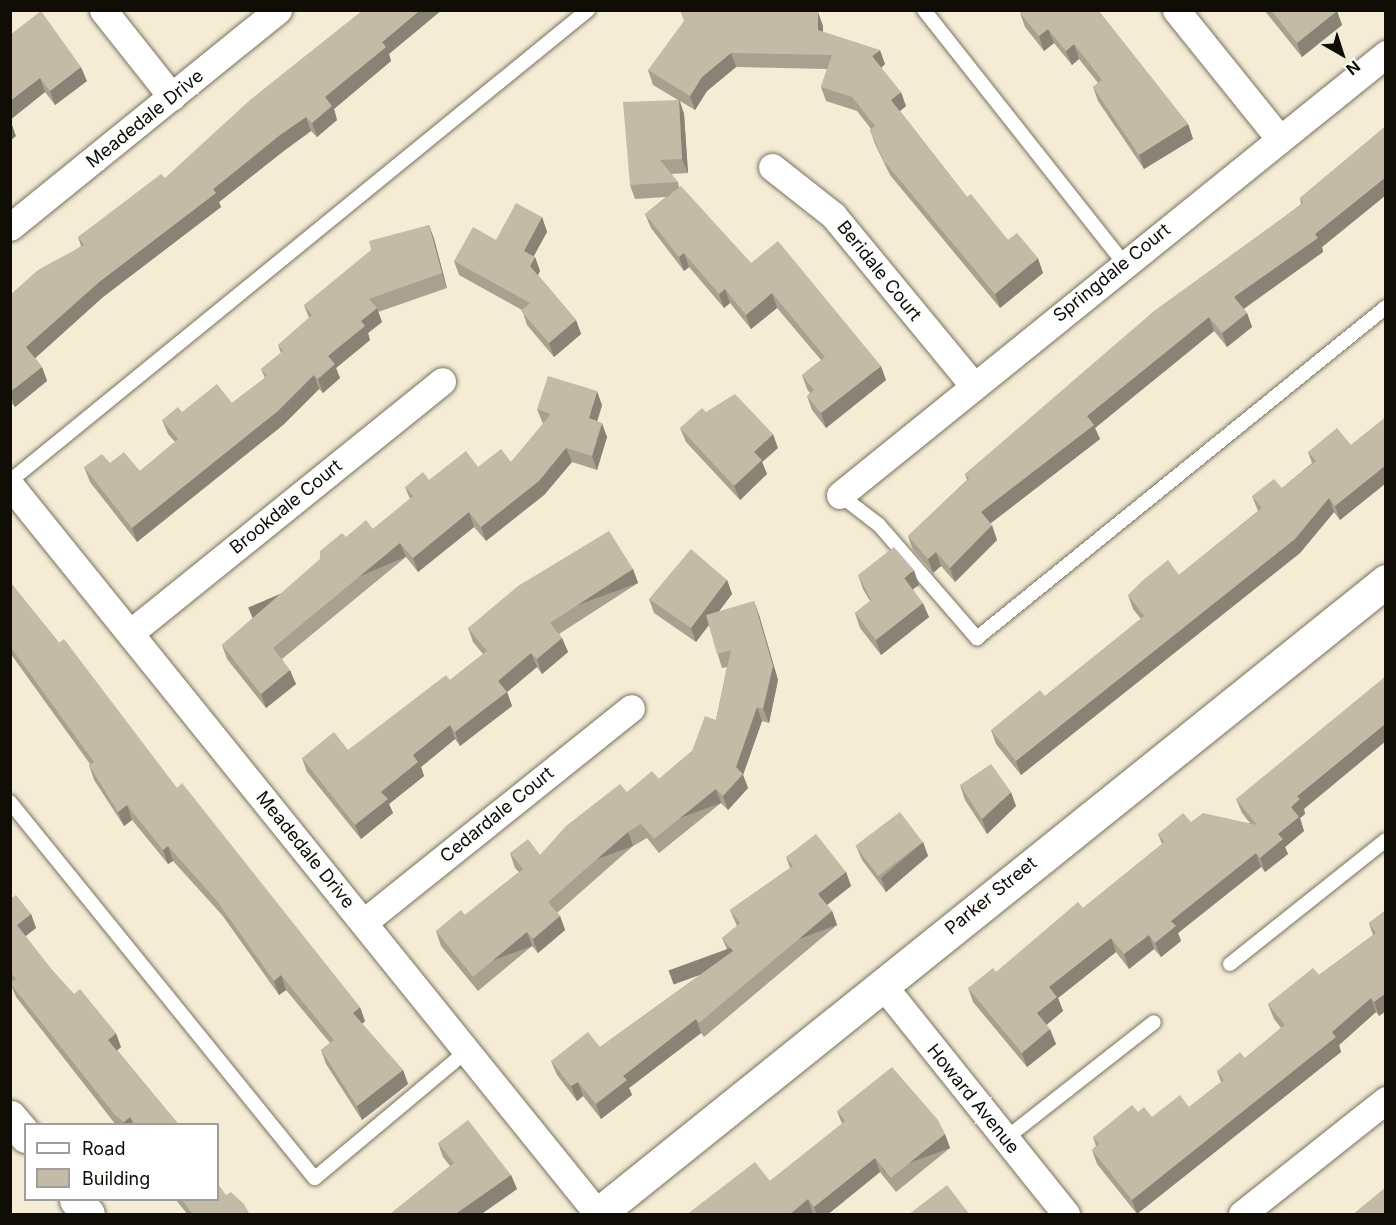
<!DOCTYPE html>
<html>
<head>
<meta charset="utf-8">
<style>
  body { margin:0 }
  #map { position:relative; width:1396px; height:1225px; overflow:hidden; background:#f4ecd5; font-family:Inter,sans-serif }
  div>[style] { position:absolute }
  .roads { filter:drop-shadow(0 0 2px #7a725e) drop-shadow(0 0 2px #7a725e) }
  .lane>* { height:14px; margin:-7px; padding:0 7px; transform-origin:7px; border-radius:7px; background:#fff }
  .street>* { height:27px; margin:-13.5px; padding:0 13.5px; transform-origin:13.5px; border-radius:13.5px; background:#fff }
  .secondary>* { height:33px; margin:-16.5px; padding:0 16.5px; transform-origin:16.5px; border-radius:16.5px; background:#fff }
  .wall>* { inset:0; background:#a8a18f }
  .shaded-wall>* { inset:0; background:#888374; transform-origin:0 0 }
  .building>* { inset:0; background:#c3bba6; transform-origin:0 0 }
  span { translate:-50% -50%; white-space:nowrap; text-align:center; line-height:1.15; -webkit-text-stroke:6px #fff; paint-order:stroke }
  .street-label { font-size:18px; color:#100d06 }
  .frame { position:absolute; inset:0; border:12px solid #100d06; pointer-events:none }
  .legend { position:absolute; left:24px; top:1123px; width:195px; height:78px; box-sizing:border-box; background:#fff; border:2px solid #9f9e9b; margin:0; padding:8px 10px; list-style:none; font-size:18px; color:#100d06 }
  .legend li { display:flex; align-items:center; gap:12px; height:30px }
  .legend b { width:30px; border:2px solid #9f9e9b }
  .north { position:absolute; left:1312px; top:24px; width:60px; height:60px; -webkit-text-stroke:4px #fff; paint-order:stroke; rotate:141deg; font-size:16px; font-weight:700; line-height:24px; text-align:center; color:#100d06 }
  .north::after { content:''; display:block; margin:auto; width:21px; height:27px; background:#100d06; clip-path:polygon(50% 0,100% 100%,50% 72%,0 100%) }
</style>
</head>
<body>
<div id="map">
  <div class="roads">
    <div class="lane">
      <div style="left:924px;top:10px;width:323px;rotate:51.7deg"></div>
      <div style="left:10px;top:481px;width:746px;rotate:-39.18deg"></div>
      <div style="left:840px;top:495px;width:49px;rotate:37.6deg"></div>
      <div style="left:879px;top:525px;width:150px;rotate:49.1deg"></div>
      <div style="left:977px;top:638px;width:526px;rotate:-38.98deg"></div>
      <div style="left:10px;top:802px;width:484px;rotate:51deg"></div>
      <div style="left:315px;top:1178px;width:198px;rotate:-39.9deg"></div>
      <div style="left:1230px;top:964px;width:199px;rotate:-38.5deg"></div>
      <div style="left:1005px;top:1139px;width:189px;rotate:-38.1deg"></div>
    </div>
    <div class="street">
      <div style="left:103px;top:10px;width:111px;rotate:51.6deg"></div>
      <div style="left:1176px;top:10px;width:164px;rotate:51.2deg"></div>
      <div style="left:772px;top:167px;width:78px;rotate:38.2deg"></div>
      <div style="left:833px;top:215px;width:222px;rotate:50.5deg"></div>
      <div style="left:10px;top:227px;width:345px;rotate:-39deg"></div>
      <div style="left:10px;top:485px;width:937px;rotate:51.11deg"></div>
      <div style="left:840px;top:495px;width:702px;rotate:-38.93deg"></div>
      <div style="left:130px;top:633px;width:401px;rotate:-38.9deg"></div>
      <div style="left:364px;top:922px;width:342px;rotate:-38.7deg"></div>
      <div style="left:881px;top:983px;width:296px;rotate:51.3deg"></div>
      <div style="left:1242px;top:1214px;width:184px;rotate:-38.4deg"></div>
    </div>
    <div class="secondary">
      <div style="left:10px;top:1117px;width:25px;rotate:50deg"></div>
      <div style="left:76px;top:1200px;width:18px;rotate:49deg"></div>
      <div style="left:598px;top:1214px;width:1011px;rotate:-38.77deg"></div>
    </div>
  </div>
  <div class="wall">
    <div style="clip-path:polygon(1098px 10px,1188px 124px,1193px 139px,1144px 169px,1098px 101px,1093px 87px,1098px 83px,1079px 59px,1072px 65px,1054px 43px,1044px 51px,1025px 27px,1020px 13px)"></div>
    <div style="clip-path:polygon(1264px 10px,1337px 11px,1342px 25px,1302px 57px)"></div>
    <div style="clip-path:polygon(41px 11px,87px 81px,55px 105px,45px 92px,10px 120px)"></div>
    <div style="clip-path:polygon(823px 26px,823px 32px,885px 64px,881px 67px,906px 106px,900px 111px,967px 197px,1008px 240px,1043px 273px,1000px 308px,890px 175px,875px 144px,870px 130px,871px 129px,857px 111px,826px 101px,821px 87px,827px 69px,736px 67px,707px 91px,695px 110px,680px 101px,684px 114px,688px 173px,671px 174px,678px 182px,679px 187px,751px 263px,886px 380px,826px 428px,812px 410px,807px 396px,810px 393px,807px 389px,802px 375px,821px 360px,777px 308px,751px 329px,730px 303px,724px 308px,689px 267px,684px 271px,651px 228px,645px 214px,666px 197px,635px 199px,630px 185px,678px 100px,653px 85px,648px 70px)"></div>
    <div style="clip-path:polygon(389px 54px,391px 61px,334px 109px,337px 120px,317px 137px,311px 131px,285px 150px,219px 202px,221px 207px,103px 297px,35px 358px,42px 367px,47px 381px,15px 407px,10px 401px,10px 295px,81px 246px,78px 237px,165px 178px)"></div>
    <div style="clip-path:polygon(1386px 126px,1386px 195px,1322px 247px,1323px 252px,1244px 309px,1247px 313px,1252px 327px,1227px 347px,1214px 331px,1095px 428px,1100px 439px,990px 523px,997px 540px,955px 582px,941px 566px,933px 573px,913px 550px,908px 536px,967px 480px,965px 474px,1301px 204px,1300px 198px)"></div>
    <div style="clip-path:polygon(542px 217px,547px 232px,533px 256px,535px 257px,540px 271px,538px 275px,576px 320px,581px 334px,554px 357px,527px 325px,522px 310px,459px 275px,454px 261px)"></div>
    <div style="clip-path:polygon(429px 225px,434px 239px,447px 288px,378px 312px,382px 322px,368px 333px,370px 340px,336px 368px,340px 378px,323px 393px,319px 389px,283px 425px,137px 542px,90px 482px,84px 467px,110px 463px,140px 471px,175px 442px,168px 434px,162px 420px,182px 412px,232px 403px,265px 378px,261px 369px,281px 353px,278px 345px,309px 318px,304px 305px)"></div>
    <div style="clip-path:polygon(602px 405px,597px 421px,607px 437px,597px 470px,572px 462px,544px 495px,486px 541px,474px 527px,418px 572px,406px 557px,282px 659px,296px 684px,266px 708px,227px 659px,222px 645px,346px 537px,373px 529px,410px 499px,405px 487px,478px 467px,511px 462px,543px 424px,537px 409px)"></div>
    <div style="clip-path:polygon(706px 412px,778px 448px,762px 462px,767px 474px,740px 500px,686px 442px,680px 428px)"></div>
    <div style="clip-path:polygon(1386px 417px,1386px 483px,1340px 520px,1334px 512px,1300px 553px,1021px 775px,996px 744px,991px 730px,1045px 696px,1141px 619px,1133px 609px,1128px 595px,1179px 575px,1258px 511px,1252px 496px,1282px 488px,1312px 463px,1308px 452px,1351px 445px)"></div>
    <div style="clip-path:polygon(633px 569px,638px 583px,559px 634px,562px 638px,568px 652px,542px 674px,537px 667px,507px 692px,512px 706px,487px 725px,460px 746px,455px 739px,421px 767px,424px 776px,389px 804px,393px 813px,361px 839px,307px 772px,302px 758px,348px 750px,450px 680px,483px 654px,473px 642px,468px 628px)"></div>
    <div style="clip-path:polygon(858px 575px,919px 585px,913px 589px,929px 617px,881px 655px,860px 628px,855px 613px,870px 601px,863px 589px)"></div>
    <div style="clip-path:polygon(727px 580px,732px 594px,719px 611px,759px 615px,778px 680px,769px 723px,762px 721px,743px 775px,748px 788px,728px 810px,721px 803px,659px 853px,647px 838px,633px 846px,557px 913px,560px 916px,565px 930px,538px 953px,532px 946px,478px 991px,441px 946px,436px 931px,465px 915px,519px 872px,515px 868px,510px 853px,540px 855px,627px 792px,659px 779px,692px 751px,716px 720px,727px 667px,722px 668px,709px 625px,696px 642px,654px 613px,649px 599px)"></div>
    <div style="clip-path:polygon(10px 582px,365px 1021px,362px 1024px,403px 1070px,408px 1084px,362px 1120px,326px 1064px,321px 1050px,330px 1043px,286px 990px,279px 995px,222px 915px,173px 861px,168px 864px,132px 820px,124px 826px,94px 780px,89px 765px,90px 764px,10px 653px)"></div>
    <div style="clip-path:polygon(960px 785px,1016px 806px,987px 834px,965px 800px)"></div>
    <div style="clip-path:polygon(1236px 799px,1304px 809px,1305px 814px,1300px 818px,1304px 831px,1285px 847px,1288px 854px,1265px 872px,1261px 867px,1178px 933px,1181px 941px,1161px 957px,1154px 949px,1129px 969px,1116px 952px,1058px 998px,1063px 1011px,1046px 1024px,1056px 1044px,1027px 1067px,973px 1002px,968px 988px,996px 972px,1083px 908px,1162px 844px,1158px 834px,1250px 823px,1242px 813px)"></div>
    <div style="clip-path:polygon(923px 842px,928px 856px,886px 892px,862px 860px,856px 846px)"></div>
    <div style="clip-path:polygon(786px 857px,846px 872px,851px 886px,827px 905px,832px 911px,837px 925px,704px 1037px,701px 1033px,629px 1088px,632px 1095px,601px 1119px,583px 1096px,577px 1101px,557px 1075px,551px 1061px,600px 1047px,729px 954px,722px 938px,737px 926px,730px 910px,790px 868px)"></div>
    <div style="clip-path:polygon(10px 899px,31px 914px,36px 928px,25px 936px,52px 970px,121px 1047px,117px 1050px,179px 1125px,116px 1125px,16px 997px,10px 983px,12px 982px,10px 980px)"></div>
    <div style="clip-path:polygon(1386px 910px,1386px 1011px,1379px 1016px,1376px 1012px,1339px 1045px,1341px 1052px,1137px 1214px,1097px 1164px,1092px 1150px,1096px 1146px,1093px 1137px,1138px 1112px,1152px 1117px,1189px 1107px,1221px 1082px,1217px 1071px,1245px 1058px,1281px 1028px,1274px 1019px,1268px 1004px,1319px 975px,1373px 935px,1369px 923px)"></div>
    <div style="clip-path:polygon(837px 1111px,950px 1148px,896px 1192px,880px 1172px,827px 1215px,814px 1215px,813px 1214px,812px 1215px,686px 1215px,770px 1181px,842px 1124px)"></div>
    <div style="clip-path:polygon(438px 1143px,511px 1175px,517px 1189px,480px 1215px,389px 1215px,450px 1166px,443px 1157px)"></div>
    <div style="clip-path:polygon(226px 1195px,250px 1215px,188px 1215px,176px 1200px,218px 1200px)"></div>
  </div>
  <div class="shaded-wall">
    <div style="clip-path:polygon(420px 10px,442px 10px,389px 54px,391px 61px,334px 109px,337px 120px,317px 137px,312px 123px,325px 97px,382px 42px)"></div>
    <div style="clip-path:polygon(1337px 11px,1342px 25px,1302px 57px,1297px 43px)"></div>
    <div style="clip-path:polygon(818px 12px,823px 26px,823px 44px,818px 30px)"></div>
    <div style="clip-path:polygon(1048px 29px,1054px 43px,1044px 51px,1039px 36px)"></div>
    <div style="clip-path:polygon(1074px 44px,1079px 59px,1072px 65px,1066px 51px)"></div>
    <div style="clip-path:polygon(880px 50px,885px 64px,878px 71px,872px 56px)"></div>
    <div style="clip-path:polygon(731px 53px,736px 67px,707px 91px,695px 110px,690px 96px,702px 77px)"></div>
    <div style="clip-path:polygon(81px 67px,87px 81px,55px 105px,50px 91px)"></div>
    <div style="clip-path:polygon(40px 78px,45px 92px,10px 120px,10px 101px)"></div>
    <div style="clip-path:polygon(901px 92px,906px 106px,896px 114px,891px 100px)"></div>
    <div style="clip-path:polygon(679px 100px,684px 114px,688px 173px,682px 159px)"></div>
    <div style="clip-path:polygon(306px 117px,311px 131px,285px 150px,219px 202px,221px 207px,103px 297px,31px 362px,26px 347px,98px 283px,280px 135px)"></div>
    <div style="clip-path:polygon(11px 122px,16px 136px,10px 141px,10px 123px)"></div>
    <div style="clip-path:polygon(1188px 124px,1193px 139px,1144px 169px,1139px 155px)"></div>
    <div style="clip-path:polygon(1386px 177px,1386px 195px,1322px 247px,1323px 252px,1240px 311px,1234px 297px,1315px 234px)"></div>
    <div style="clip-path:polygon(542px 217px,547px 232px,529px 265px,524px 251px)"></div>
    <div style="clip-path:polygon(429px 225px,434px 239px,447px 288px,442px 273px)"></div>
    <div style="clip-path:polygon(684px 253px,689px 267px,684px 271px,679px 257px)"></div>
    <div style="clip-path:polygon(535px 257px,540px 271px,535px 280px,530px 266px)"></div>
    <div style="clip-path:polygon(1038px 258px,1043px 273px,1000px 308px,995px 294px)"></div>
    <div style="clip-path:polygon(725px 289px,730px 303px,724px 308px,719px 294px)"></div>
    <div style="clip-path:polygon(772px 293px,777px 308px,751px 329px,746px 315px)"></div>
    <div style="clip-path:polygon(377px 308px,382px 322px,368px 333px,370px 340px,336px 368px,340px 378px,323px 393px,318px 379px,328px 356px,361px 321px)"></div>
    <div style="clip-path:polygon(1247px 313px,1252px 327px,1227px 347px,1222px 333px)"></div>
    <div style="clip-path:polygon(1209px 317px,1214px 331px,1095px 428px,1100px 439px,986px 527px,981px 512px,1087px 416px)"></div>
    <div style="clip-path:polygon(576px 320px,581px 334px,554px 357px,549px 343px)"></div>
    <div style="clip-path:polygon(881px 366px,886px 380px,826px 428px,821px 413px)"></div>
    <div style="clip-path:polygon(42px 367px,47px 381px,15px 407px,10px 392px)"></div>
    <div style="clip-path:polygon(314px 375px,319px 389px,283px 425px,137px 542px,132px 528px)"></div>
    <div style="clip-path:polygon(597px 391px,602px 405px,594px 432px,589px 418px)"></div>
    <div style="clip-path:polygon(602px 423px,607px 437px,597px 470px,592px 456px)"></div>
    <div style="clip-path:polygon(773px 434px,778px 448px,762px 462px,767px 474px,740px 500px,734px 486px,754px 452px)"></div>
    <div style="clip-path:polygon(566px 448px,572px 462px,544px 495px,486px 541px,481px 527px)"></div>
    <div style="clip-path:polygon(1386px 465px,1386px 483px,1340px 520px,1335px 506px)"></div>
    <div style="clip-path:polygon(1329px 498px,1334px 512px,1300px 553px,1021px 775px,1016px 761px)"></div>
    <div style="clip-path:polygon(469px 512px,474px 527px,418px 572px,413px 558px)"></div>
    <div style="clip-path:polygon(992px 525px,997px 540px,955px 582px,950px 568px)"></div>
    <div style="left:400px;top:543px;width:15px;height:165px;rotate:67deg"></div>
    <div style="clip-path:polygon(936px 552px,941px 566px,933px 573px,928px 559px)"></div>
    <div style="left:633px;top:569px;width:15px;height:99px;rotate:70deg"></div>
    <div style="clip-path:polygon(914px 570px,919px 585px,909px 592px,904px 578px)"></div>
    <div style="clip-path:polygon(727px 580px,732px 594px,696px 642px,691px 628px)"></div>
    <div style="clip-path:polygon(754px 601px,759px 615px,778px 680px,769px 723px,763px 709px)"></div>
    <div style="clip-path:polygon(923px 603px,929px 617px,881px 655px,876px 640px)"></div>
    <div style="clip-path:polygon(562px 638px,568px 652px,542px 674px,537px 659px)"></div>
    <div style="clip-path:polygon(531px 653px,537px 667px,507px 692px,512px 706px,460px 746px,455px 732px,498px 681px)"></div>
    <div style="clip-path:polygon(290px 670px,296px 684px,266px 708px,261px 694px)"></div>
    <div style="clip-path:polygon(757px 707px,762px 721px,743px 775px,748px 788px,728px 810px,723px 796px,736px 767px)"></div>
    <div style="clip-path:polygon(1386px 723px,1386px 741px,1304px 809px,1305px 814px,1300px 818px,1304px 831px,1285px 847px,1288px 854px,1265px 872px,1260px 858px,1278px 834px,1297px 796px)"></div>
    <div style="clip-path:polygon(450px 725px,455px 739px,421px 767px,424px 776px,389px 804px,393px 813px,361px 839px,355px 825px,381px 792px,413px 755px)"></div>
    <div style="left:716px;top:789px;width:15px;height:80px;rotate:70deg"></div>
    <div style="clip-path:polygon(1011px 792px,1016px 806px,987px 834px,982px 819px)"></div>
    <div style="clip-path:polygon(127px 805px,132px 820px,124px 826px,118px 812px)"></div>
    <div style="left:628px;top:832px;width:15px;height:106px;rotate:70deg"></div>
    <div style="clip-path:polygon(923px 842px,928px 856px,886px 892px,881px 878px)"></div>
    <div style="clip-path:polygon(168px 846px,173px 861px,168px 864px,163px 850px)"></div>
    <div style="clip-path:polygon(1256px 853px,1261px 867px,1178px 933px,1181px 941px,1161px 957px,1155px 943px,1171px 921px)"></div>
    <div style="clip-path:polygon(846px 872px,851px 886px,823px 908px,818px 894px)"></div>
    <div style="left:832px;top:911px;width:15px;height:174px;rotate:70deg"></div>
    <div style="clip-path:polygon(31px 914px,36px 928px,22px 939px,17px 925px)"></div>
    <div style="clip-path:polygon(560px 916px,565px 930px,538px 953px,533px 939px)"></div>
    <div style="left:527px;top:932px;width:15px;height:70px;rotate:70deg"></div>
    <div style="clip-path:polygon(1149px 935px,1154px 949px,1129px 969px,1124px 954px)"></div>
    <div style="clip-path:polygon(1111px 938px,1116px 952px,1058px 998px,1063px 1011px,1043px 1028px,1037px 1013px,1049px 987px)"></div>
    <div style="clip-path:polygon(281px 975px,286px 990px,279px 995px,274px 981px)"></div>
    <div style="clip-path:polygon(1386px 993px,1386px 1011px,1379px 1016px,1374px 1002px)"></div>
    <div style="clip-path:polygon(1371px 998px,1376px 1012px,1339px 1045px,1341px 1052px,1137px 1214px,1132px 1200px,1332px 1032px)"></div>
    <div style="clip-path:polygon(360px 1007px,365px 1021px,358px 1027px,353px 1013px)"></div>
    <div style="clip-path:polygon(696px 1019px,701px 1033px,629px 1088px,632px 1095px,601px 1119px,596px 1104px,623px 1076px)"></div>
    <div style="clip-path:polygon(1050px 1029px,1056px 1044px,1027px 1067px,1022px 1053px)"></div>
    <div style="clip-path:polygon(116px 1033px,121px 1047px,113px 1054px,108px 1040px)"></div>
    <div style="clip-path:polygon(403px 1070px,408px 1084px,362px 1120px,357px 1106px)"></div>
    <div style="clip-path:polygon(578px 1082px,583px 1096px,577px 1101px,571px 1086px)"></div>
    <div style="clip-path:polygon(130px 1117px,133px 1125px,125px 1125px,124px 1122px)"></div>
    <div style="left:945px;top:1134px;width:15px;height:70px;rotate:70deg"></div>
    <div style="clip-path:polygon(875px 1158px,880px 1172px,827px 1215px,817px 1215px,814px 1207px)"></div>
    <div style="clip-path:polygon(511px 1175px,517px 1189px,480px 1215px,454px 1215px)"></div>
    <div style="clip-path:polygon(808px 1199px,813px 1214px,812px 1215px,789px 1215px)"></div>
  </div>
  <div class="building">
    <div style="clip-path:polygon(363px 10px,420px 10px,382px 42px,386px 47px,325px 97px,332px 106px,312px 123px,306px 117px,280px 135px,213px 189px,216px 193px,98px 283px,26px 347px,42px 367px,10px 392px,10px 295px,38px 270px,84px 245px,78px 237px,161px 174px,165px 178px,250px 100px)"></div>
    <div style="clip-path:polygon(680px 10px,818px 12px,818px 30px,880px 50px,872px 56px,901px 92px,891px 100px,967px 197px,971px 194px,1008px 240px,1017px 233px,1038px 258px,995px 294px,884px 161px,870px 130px,875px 126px,852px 97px,821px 87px,832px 55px,731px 53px,702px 77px,690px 96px,648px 70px,684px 21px)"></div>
    <div style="clip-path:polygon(1024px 10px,1098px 10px,1188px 124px,1139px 155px,1093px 87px,1102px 80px,1074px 44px,1066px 51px,1048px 29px,1039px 36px,1020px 13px)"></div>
    <div style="clip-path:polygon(1271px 10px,1337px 10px,1337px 11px,1297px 43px)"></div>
    <div style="clip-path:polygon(41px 11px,81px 67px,50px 91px,40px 78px,10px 101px,10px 35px)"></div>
    <div style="clip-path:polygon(679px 100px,682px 159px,660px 160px,678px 182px,630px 185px,623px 102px)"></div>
    <div style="clip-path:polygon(1386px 126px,1386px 177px,1315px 234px,1318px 238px,1234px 297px,1247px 313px,1222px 333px,1209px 317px,1087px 416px,1094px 425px,981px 512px,992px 525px,950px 568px,936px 552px,928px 559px,908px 536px,969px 479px,965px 474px,1154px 311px,1303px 203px,1300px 198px)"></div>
    <div style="clip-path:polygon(681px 186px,751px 263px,778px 241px,881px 366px,821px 413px,807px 396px,814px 390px,802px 375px,825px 357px,772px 293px,746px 315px,725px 289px,719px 294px,684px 253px,679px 257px,645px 214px)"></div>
    <div style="clip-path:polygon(516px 203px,542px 217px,524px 251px,535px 257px,530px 266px,576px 320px,549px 343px,521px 311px,530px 303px,454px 261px,473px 227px,496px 240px)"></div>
    <div style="clip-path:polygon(429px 225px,442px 273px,369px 299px,377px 308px,361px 321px,365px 326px,328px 356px,335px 364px,318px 379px,314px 375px,278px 411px,132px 528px,84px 467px,102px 454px,110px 463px,124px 452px,140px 471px,178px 439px,162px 420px,178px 407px,182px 412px,217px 384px,232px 403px,267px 376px,261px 369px,283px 351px,278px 345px,312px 315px,304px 305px,371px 250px,369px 241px)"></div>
    <div style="clip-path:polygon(548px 376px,597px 391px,589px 418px,602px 423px,592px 456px,566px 448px,539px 481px,481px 527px,469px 512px,413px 558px,400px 543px,273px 648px,290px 670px,261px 694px,222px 645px,320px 559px,320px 551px,342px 533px,346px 537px,366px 520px,373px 529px,413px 496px,405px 487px,423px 472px,429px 480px,466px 451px,478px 467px,501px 449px,511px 462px,551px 414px,537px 409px)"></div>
    <div style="clip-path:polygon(735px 394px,773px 434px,754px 452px,762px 460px,734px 486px,680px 428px,702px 408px,706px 412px)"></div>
    <div style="clip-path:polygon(1386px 417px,1386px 465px,1335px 506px,1329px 498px,1295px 539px,1016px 761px,991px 730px,1040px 690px,1045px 696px,1144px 616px,1128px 595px,1142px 581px,1168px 560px,1179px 575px,1262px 508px,1252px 496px,1274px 479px,1282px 488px,1316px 461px,1308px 452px,1337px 428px,1351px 445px)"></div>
    <div style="clip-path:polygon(609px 531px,633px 569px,550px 623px,562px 638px,537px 659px,531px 653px,498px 681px,507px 692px,482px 711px,455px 732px,450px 725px,413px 755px,418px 762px,381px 792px,388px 799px,355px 825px,302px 758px,334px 732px,348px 750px,446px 675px,450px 680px,487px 651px,468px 628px,518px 586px)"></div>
    <div style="clip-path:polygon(894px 547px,914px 570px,904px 578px,923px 603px,876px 640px,855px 613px,871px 600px,858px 575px)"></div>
    <div style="clip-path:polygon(691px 549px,727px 580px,691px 628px,649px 599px)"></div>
    <div style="clip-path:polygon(10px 582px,59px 643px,64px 639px,177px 788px,182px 783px,360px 1007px,353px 1013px,403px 1070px,357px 1106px,321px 1050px,334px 1040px,281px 975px,274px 981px,217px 901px,168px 846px,163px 850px,127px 805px,118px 812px,89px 765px,94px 762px,10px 646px)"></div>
    <div style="clip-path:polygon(754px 601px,773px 666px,763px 709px,757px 707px,736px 767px,743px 774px,723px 796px,716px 789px,654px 839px,641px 824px,628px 832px,548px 902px,560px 916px,533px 939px,527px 932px,473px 977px,436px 931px,461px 910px,465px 915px,523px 869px,510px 853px,528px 839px,540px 855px,566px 826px,620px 784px,627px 792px,652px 771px,659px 779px,692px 751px,705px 716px,716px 720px,731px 650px,717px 654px,706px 615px)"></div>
    <div style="clip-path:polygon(1386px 676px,1386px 723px,1297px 796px,1300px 799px,1291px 807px,1299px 817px,1278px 834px,1283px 839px,1260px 858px,1256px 853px,1171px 921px,1176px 926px,1155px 943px,1149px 935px,1124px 954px,1111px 938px,1049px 987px,1057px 997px,1037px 1013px,1050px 1029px,1022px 1053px,968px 988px,993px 968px,996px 972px,1078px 902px,1083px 908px,1155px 850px,1164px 842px,1158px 834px,1183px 813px,1191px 822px,1203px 813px,1257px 825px,1236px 799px)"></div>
    <div style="clip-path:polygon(991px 764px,1011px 792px,982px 819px,960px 785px)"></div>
    <div style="left:900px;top:812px;width:38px;height:56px;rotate:53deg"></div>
    <div style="clip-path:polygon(816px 834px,846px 872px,818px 894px,832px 911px,699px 1023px,696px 1019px,623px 1076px,627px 1080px,596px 1104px,578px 1082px,571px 1086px,551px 1061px,588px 1032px,600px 1047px,733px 951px,722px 938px,740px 923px,730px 910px,793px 866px,786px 857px)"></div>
    <div style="clip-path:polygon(16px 895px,31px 914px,17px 925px,52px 970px,74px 994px,80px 989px,116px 1033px,108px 1040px,179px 1125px,136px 1125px,130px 1117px,124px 1122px,115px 1115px,10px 983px,16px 979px,10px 972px,10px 899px)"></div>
    <div style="clip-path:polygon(1386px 910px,1386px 993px,1374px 1002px,1371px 998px,1332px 1032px,1336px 1037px,1132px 1200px,1092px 1150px,1099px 1144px,1093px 1137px,1132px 1105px,1138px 1112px,1144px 1107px,1152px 1117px,1180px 1095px,1189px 1107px,1224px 1080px,1217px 1071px,1240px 1052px,1245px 1058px,1285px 1025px,1268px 1004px,1313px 968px,1319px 975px,1376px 933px,1369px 923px)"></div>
    <div style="clip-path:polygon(892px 1067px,938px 1120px,945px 1134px,891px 1178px,875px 1158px,814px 1207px,808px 1199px,789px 1215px,686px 1215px,755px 1162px,770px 1181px,845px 1121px,837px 1111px)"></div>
    <div style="clip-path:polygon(468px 1120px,511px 1175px,454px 1215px,389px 1215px,454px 1163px,438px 1143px)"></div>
    <div style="clip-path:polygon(218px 1184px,226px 1195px,231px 1192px,244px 1204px,250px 1215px,193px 1215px,182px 1200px,218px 1200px)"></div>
    <div style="clip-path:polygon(947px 1185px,970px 1215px,908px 1215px)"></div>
    <div style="clip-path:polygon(1386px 1187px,1386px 1215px,1352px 1215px)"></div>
  </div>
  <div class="street-label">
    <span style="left:145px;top:119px;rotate:-39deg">Meadedale Drive</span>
    <span style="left:879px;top:271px;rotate:51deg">Beridale Court</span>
    <span style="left:1112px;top:273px;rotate:-39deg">Springdale Court</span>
    <span style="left:286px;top:507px;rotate:-39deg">Brookdale Court</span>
    <span style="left:497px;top:815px;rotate:-39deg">Cedardale Court</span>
    <span style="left:305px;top:850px;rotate:51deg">Meadedale Drive</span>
    <span style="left:991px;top:896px;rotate:-39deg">Parker Street</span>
    <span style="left:973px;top:1099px;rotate:51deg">Howard Avenue</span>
  </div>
  <div class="frame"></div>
  <ul class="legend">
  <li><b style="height:8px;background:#fff"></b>Road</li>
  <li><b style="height:16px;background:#c3bba6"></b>Building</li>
  </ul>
  <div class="north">N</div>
</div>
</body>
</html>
